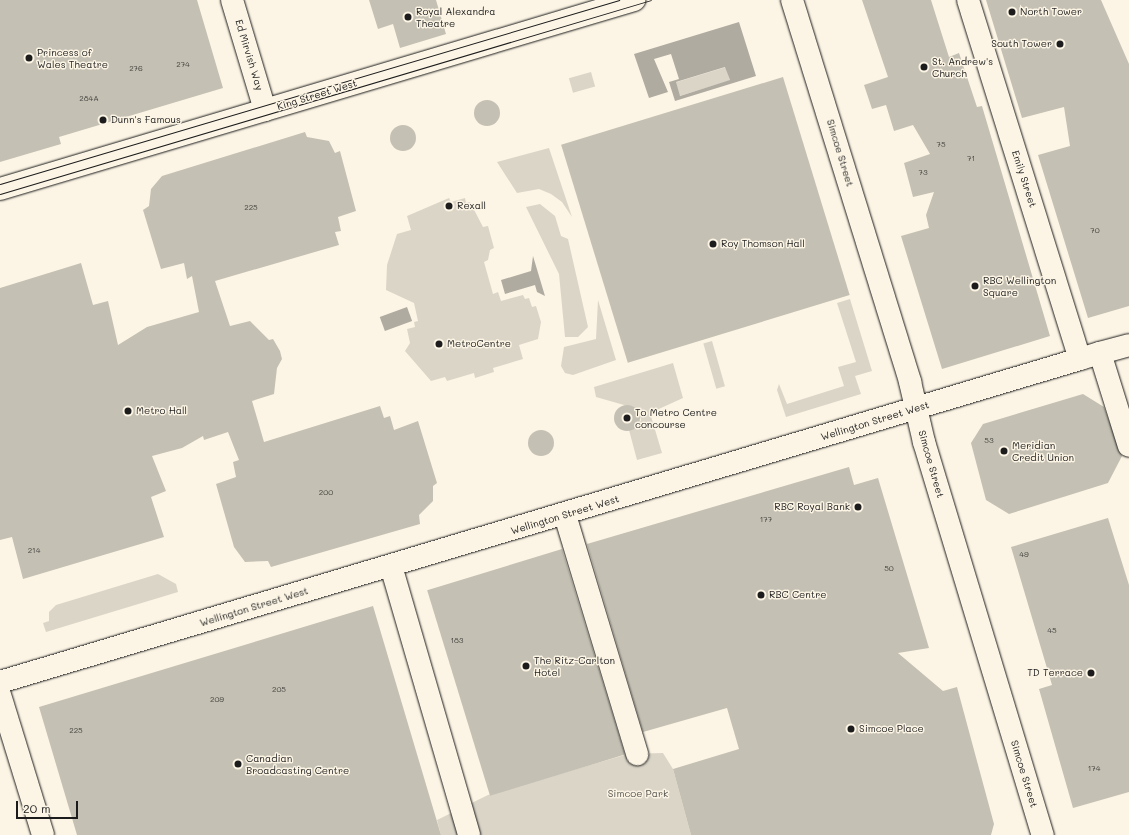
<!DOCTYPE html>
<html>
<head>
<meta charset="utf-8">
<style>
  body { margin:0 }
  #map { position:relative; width:1129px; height:835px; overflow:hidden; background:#fcf5e5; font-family:Mali,sans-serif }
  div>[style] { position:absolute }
  .green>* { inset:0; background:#dbd5c8; transform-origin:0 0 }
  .water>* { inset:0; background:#b0aba1; transform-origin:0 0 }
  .building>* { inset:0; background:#c4c0b3; transform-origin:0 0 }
  .round { border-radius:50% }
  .roads { filter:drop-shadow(0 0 1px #1c1c1c) drop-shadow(0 0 1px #1c1c1c) }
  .minor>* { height:22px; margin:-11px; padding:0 11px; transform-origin:11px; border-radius:11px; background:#fcf5e5 }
  .major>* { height:22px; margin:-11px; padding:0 11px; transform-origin:11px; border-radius:11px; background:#fcf5e5 }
  .tram>* { height:1px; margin:-0.5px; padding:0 0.5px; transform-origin:0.5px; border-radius:0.5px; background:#1c1c1c }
  .dots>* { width:11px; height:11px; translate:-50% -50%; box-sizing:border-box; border:2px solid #fcf5e5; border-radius:50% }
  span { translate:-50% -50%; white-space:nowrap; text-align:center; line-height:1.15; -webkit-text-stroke:3px #fcf5e5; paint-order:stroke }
  .number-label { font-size:8px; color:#464542 }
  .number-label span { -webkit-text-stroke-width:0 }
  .poi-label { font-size:10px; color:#1c1c1c }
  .left { translate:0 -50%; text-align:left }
  .right { translate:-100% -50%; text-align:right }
  .street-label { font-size:10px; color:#1c1c1c }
  .park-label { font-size:10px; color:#555450 }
  .scale { position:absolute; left:16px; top:801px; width:62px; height:18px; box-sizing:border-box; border:2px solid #1c1c1c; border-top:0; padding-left:5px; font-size:12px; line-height:14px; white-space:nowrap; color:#1c1c1c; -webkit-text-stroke:3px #fcf5e5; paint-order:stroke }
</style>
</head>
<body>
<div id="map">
  <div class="green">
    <div style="left:726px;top:67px;width:14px;height:53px;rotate:73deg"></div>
    <div style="left:591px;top:72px;width:15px;height:23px;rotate:74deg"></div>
    <div style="clip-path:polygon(549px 148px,572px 217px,562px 202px,551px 194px,539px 189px,517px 193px,497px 162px)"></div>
    <div style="clip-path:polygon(449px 198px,451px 202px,465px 198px,466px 203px,470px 202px,483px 227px,488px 226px,494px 248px,490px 250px,488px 260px,484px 262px,493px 294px,498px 292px,501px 301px,523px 295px,525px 299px,529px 298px,532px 307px,536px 306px,541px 322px,538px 339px,519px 345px,523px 359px,493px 368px,494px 372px,475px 378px,474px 373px,447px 381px,445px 377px,431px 381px,405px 351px,410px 343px,407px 329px,415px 327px,414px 322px,418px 321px,414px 303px,386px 290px,387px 265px,397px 234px,411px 230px,407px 216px)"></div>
    <div style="clip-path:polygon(540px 204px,555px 216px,561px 236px,568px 239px,588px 327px,578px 337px,565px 337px,559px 274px,526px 207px)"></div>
    <div style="clip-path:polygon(850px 299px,872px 371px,855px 376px,861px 394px,786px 417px,777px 390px,779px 384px,787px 404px,844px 386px,838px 367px,856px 362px,837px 303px)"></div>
    <div style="clip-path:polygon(598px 300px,616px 360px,573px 375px,565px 373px,561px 366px,564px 347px,596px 339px)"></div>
    <div style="left:712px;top:341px;width:47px;height:9px;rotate:74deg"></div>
    <div style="clip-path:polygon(673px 363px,683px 398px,650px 413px,662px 453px,637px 460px,629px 430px,637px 428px,641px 420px,638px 409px,596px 397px,594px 387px)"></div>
    <div style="clip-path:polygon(158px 574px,176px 584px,178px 592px,46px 632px,43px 623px,49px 621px,49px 612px,56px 605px)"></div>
    <div style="clip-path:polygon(663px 753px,673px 769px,691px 835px,441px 835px,437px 820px,488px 795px,628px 754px)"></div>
  </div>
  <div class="water">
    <div style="clip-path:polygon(evenodd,739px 22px,756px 76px,675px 101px,669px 82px,679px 79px,671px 54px,654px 59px,668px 92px,649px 98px,634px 54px,739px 22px,725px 67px,730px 80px,680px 96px,676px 82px,725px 67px)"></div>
    <div style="clip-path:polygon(533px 256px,545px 296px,537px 292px,535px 285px,505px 294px,501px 280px,531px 271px)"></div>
    <div style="left:407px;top:307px;width:15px;height:29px;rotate:70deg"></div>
  </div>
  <div class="building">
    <div style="clip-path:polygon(0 0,197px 0,223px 88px,59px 137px,61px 144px,0 162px)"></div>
    <div style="clip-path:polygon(369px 0,436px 0,446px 34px,400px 48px,393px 24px,378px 29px)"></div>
    <div style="clip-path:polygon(862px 0,931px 0,949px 57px,959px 53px,977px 107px,982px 106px,1050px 336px,942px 369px,901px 236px,929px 228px,926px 215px,934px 192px,913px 197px,904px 163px,930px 154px,913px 125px,894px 131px,886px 105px,872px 109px,864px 85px,888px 77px)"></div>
    <div style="clip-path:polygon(986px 0,1101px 0,1129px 64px,1129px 306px,1088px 318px,1038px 155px,1070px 146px,1064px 107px,1022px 118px)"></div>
    <div style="left:783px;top:77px;width:228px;height:232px;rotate:73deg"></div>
    <div class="round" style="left:474px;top:100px;width:26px;height:26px"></div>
    <div class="round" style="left:390px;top:125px;width:26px;height:26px"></div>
    <div style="clip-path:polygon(305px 132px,307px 137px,329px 141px,335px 153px,340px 151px,356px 211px,338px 217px,341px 231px,335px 232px,339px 245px,215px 281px,230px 326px,250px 321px,269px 340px,273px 339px,280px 351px,282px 359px,277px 368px,274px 394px,252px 401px,264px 442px,380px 406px,384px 418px,390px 416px,394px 430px,418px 421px,437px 483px,433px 486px,433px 501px,419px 515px,420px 524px,271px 567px,268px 561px,245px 562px,234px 547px,216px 484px,236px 477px,233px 462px,239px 460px,228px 432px,204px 440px,203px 436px,182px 448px,152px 456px,166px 491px,151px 497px,164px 537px,23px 579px,12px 537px,0 540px,0 288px,81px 263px,93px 305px,108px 301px,118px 345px,147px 327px,199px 312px,192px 276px,187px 279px,184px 263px,161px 269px,143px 210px,149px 206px,151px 189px,162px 176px)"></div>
    <div style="clip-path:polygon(1083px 394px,1104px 407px,1122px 456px,1108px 483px,1009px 514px,986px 500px,971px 443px,983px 424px)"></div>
    <div class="round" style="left:614px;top:405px;width:26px;height:26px"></div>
    <div class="round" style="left:528px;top:430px;width:26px;height:26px"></div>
    <div style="clip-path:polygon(849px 467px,854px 485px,878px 478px,929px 648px,898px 653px,943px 691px,957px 687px,994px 824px,991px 835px,691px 835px,673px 769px,739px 749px,727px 708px,643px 732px,587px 544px)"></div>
    <div style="clip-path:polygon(1108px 518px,1129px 585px,1129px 792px,1073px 808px,1039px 689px,1052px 685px,1011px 547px)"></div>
    <div style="left:562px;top:549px;width:215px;height:141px;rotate:73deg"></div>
    <div style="clip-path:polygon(373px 606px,441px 835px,77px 835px,39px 707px)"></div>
  </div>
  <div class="roads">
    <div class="minor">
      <div style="left:232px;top:0;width:115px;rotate:73.3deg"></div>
      <div style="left:792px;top:0;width:400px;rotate:72.8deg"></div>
      <div style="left:910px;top:382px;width:62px;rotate:76.9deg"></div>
      <div style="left:924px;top:442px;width:411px;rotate:73.2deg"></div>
      <div style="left:968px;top:0;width:376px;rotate:72.7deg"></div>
      <div style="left:1080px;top:359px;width:21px;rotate:-17deg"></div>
      <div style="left:1100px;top:353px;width:97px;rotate:72.7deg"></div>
      <div style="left:565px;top:515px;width:250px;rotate:73.2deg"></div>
      <div style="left:391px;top:566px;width:280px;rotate:73.8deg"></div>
      <div style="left:0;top:695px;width:146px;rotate:72.9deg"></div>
    </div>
    <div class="major">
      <div style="left:0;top:189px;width:662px;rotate:-16.6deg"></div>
      <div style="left:1100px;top:353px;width:30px;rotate:-15deg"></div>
      <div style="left:0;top:682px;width:1127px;rotate:-16.65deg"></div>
    </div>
  </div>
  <div class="tram">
    <div style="left:0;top:184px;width:646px;rotate:-16.55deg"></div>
    <div style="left:0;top:194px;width:679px;rotate:-16.59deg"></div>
  </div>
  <div class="dots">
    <div style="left:1012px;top:12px;background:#1c1c1c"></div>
    <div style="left:408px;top:17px;background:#1c1c1c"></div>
    <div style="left:1060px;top:44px;background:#1c1c1c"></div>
    <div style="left:29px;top:58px;background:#1c1c1c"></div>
    <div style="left:924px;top:67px;background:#1c1c1c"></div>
    <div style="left:103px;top:120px;background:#1c1c1c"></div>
    <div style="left:449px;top:206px;background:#1c1c1c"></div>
    <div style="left:713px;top:244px;background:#1c1c1c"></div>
    <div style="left:975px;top:286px;background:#1c1c1c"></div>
    <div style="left:439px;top:344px;background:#1c1c1c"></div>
    <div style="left:128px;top:411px;background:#1c1c1c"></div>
    <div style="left:627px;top:418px;background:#1c1c1c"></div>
    <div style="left:1004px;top:451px;background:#1c1c1c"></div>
    <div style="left:858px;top:507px;background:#1c1c1c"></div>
    <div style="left:761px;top:595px;background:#1c1c1c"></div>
    <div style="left:526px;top:666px;background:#1c1c1c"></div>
    <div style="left:1091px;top:673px;background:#1c1c1c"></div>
    <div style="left:851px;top:729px;background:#1c1c1c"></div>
    <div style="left:238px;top:764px;background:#1c1c1c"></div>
  </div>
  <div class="number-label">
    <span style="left:183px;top:65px">274</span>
    <span style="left:136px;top:69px">276</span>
    <span style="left:89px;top:99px">284A</span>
    <span style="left:941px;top:145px">75</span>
    <span style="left:971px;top:159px">71</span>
    <span style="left:923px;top:173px">73</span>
    <span style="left:251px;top:208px">225</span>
    <span style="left:1095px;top:231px">70</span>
    <span style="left:989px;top:441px">53</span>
    <span style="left:326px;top:493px">200</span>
    <span style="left:766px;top:520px">177</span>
    <span style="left:34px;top:551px">214</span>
    <span style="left:1024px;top:555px">49</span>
    <span style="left:889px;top:569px">50</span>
    <span style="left:1052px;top:631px">45</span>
    <span style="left:457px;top:641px">183</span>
    <span style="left:279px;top:690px">205</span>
    <span style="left:217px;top:700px">209</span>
    <span style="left:76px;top:731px">225</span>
    <span style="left:1094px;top:769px">174</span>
  </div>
  <div class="poi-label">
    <span class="left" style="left:416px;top:17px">Royal Alexandra<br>Theatre</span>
    <span class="left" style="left:1020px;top:12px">North Tower</span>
    <span class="right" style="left:1052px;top:44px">South Tower</span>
    <span class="left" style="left:37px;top:58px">Princess of<br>Wales Theatre</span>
    <span class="left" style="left:932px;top:67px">St. Andrew's<br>Church</span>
    <span class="left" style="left:111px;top:120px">Dunn's Famous</span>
    <span class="left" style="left:457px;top:206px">Rexall</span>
    <span class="left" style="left:721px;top:244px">Roy Thomson Hall</span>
    <span class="left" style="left:983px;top:286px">RBC Wellington<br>Square</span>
    <span class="left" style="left:447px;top:344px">MetroCentre</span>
    <span class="left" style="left:136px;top:411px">Metro Hall</span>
    <span class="left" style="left:635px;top:418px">To Metro Centre<br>concourse</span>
    <span class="left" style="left:1012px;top:451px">Meridian<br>Credit Union</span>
    <span class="right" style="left:850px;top:507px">RBC Royal Bank</span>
    <span class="left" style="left:769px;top:595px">RBC Centre</span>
    <span class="left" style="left:534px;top:666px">The Ritz-Carlton<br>Hotel</span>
    <span class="right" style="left:1083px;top:673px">TD Terrace</span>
    <span class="left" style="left:859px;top:729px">Simcoe Place</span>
    <span class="left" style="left:246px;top:764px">Canadian<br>Broadcasting Centre</span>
  </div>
  <div class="street-label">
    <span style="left:249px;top:55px;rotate:73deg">Ed Mirvish Way</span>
    <span style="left:317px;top:95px;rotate:-17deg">King Street West</span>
    <span style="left:840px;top:153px;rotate:73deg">Simcoe Street</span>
    <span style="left:1024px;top:179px;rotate:72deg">Emily Street</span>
    <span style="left:875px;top:421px;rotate:-17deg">Wellington Street West</span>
    <span style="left:931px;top:464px;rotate:74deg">Simcoe Street</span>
    <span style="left:565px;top:515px;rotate:-17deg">Wellington Street West</span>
    <span style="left:254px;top:607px;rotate:-17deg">Wellington Street West</span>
    <span style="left:1024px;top:774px;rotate:73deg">Simcoe Street</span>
  </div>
  <div class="park-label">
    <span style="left:638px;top:794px">Simcoe Park</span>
  </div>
  <div class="scale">20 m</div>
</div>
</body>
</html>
